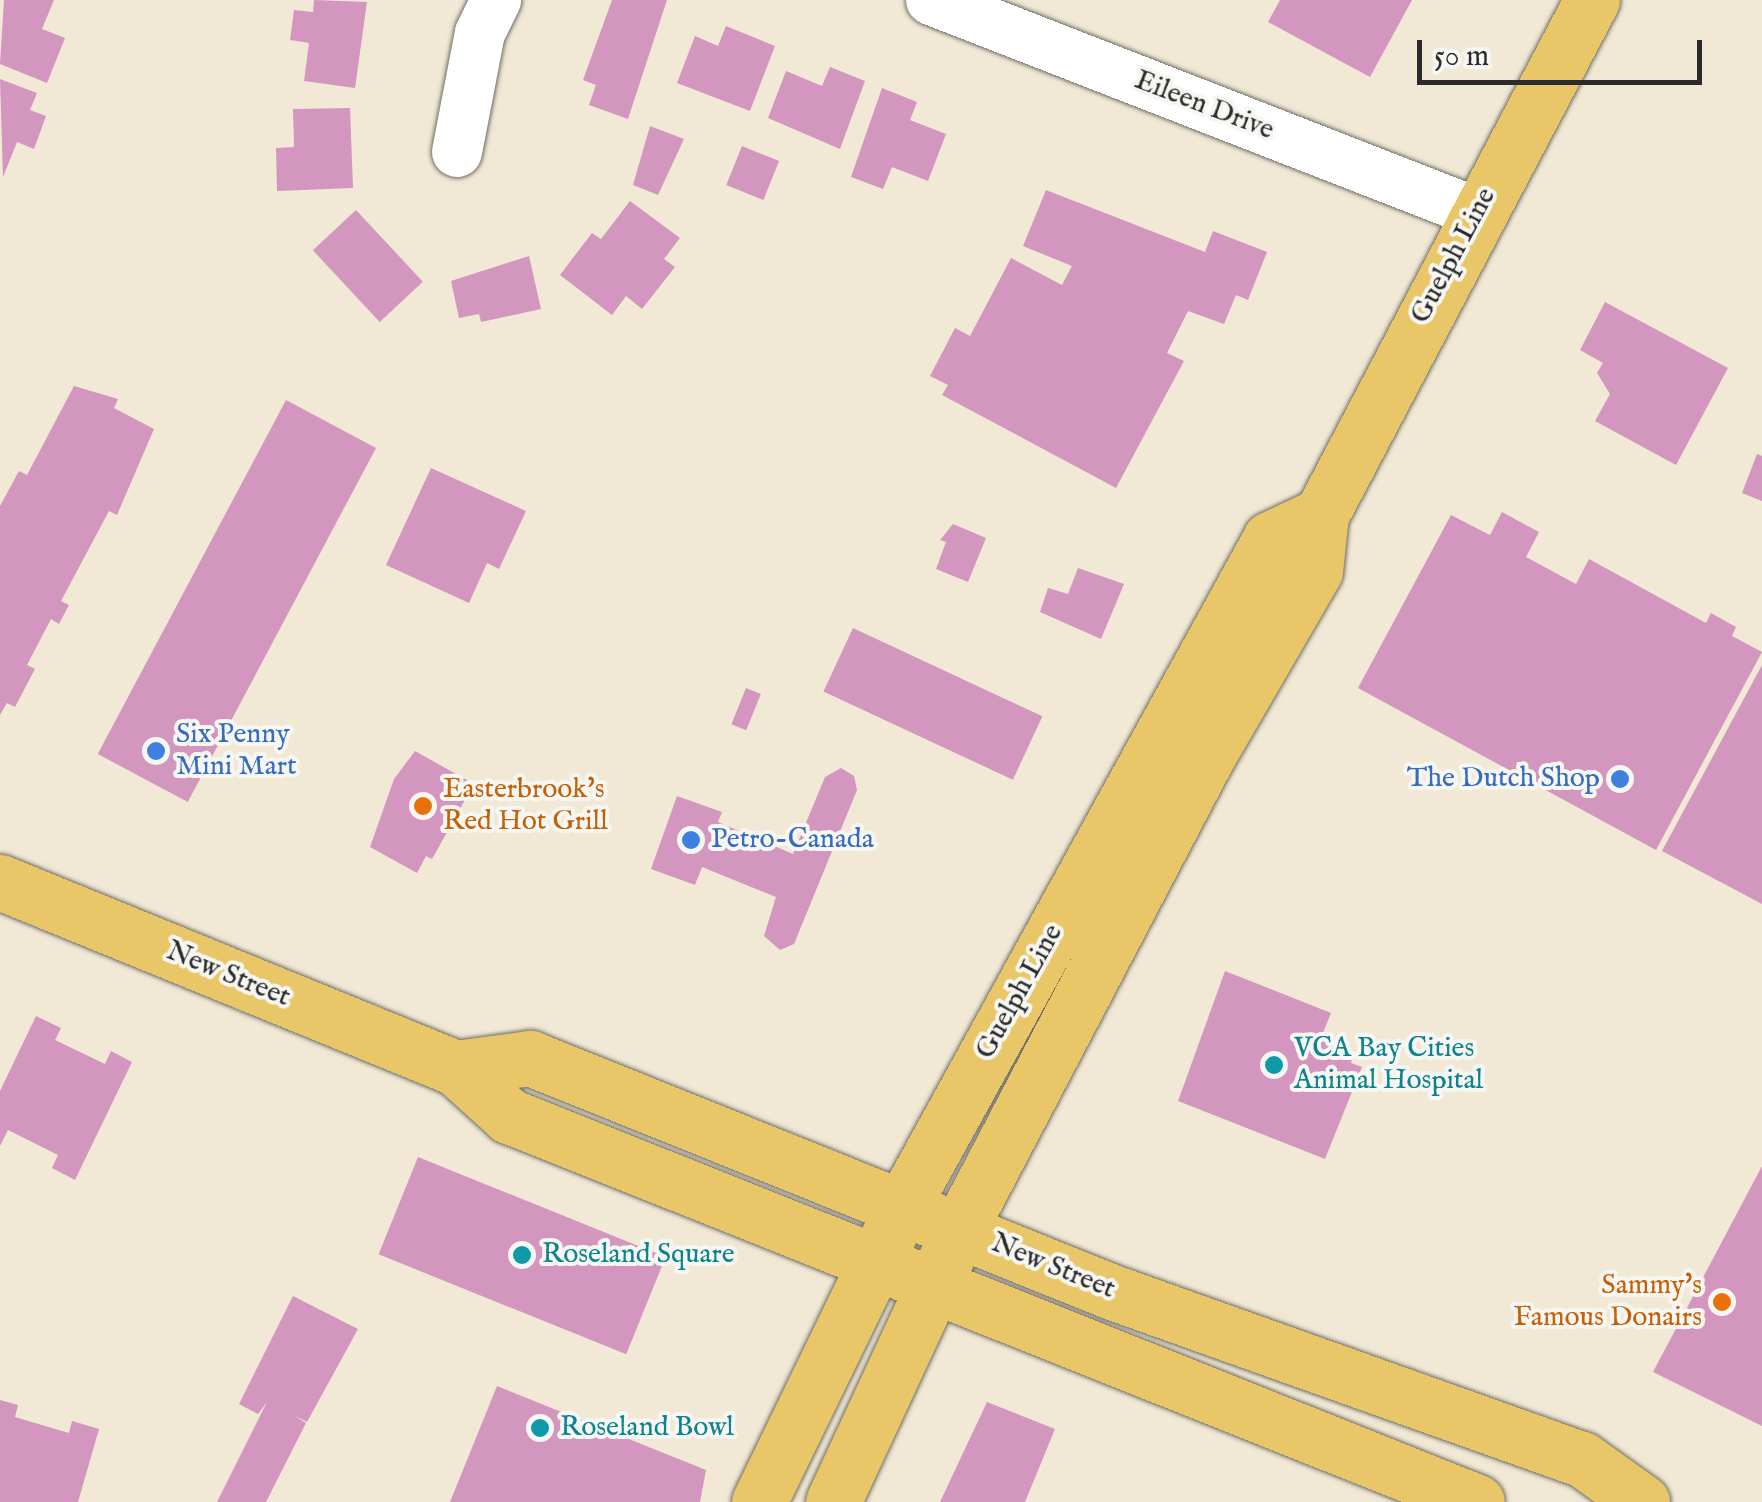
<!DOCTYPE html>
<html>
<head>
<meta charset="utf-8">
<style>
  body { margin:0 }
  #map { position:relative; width:1762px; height:1502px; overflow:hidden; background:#f1e9d5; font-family:"IM FELL English",serif }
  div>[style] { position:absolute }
  .building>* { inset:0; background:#d396bf; transform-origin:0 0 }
  .roads { filter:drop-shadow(0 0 2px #706e66) drop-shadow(0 0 2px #706e66) }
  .minor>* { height:50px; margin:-25px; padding:0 25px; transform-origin:25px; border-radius:25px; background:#fff }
  .major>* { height:55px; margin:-27.5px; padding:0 27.5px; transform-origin:27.5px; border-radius:27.5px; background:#e9c769 }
  .dots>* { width:28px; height:28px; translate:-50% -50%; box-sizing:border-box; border:5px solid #f6f6f2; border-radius:50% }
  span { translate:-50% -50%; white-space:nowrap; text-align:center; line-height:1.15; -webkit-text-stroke:8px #f6f6f2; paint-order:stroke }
  .street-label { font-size:28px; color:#2b2b2b }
  .shop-label { font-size:28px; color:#366cbe }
  .left { translate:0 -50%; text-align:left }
  .right { translate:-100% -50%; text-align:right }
  .food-label { font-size:28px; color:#c56008 }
  .culture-label { font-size:28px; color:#0d838f }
  .scale { position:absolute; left:1417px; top:40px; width:285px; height:45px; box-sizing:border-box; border:5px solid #2b2b2b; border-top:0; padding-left:12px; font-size:30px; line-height:35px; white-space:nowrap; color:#2b2b2b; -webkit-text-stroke:8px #f6f6f2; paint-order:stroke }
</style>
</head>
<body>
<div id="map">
  <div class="building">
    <div style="clip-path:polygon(4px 0,54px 0,42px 29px,65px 38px,47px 83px,0 64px)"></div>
    <div style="clip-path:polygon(314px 0,367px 2px,355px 88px,304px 81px,309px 43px,290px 40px,294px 10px,313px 12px)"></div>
    <div style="clip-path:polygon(612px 0,667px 0,628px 119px,589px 105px,596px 85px,583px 80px)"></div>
    <div style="clip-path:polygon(1280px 0,1412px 0,1370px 77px,1268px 22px)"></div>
    <div style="clip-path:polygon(726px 26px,775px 46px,750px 111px,677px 83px,695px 36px,718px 46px)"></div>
    <div style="clip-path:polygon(830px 67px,865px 81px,840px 149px,768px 118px,786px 71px,822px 86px)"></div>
    <div style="clip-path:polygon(0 79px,37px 93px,30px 110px,46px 116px,34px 149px,17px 142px,3px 177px)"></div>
    <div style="clip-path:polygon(882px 88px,917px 102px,910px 120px,946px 134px,928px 181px,892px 167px,883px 189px,851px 177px)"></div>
    <div style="clip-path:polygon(350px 108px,353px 188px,277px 191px,276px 148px,294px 147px,293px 109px)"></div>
    <div style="clip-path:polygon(650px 126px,684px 139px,658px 195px,633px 185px)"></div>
    <div style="left:742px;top:146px;width:40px;height:42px;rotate:22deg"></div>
    <div style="clip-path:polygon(1046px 190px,1205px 252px,1213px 231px,1267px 252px,1248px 300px,1236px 295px,1224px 324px,1188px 311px,1167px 353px,1184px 361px,1116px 488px,942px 395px,948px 385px,930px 376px,955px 328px,970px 336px,1011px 258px,1062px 285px,1072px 266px,1023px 246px)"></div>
    <div style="clip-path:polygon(630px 201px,680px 238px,664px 259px,675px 267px,642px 309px,626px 296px,612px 315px,560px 275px,592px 233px,601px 239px)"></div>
    <div style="left:356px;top:210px;width:98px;height:59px;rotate:47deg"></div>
    <div style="clip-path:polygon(529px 256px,541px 309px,481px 322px,479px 314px,459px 318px,451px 281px)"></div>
    <div style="clip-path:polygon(1605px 302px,1728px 368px,1676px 465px,1595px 421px,1610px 394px,1597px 373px,1603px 363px,1580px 350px)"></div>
    <div style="clip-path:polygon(74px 386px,118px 399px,114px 408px,154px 429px,117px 515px,109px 511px,61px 601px,69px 605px,59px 624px,51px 619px,27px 665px,35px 669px,15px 707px,7px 703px,0 715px,0 506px,19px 471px,27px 475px)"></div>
    <div style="left:286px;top:400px;width:102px;height:401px;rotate:28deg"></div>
    <div style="clip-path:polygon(1757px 454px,1762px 456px,1762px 501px,1742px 493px)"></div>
    <div style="clip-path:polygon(431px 468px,526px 511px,499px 569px,487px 563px,469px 603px,386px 565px)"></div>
    <div style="clip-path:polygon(1502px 512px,1539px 532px,1526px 557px,1576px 584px,1589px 559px,1706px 623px,1711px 613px,1736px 627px,1732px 636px,1762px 652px,1656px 850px,1358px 688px,1451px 515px,1490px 535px)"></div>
    <div style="clip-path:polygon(953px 524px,986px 538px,968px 582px,936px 569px,946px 542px,940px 540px)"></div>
    <div style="clip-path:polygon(1078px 568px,1124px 584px,1101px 639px,1040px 612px,1048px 588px,1068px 594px)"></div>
    <div style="left:853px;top:628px;width:209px;height:70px;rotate:25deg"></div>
    <div style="clip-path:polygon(1762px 665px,1762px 904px,1662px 851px)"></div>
    <div style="left:746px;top:688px;width:16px;height:39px;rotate:22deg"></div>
    <div style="clip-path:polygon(415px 751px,474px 784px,432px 859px,426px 856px,417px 873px,370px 847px,394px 779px)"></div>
    <div style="clip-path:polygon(841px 768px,854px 776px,857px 790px,794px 944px,780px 950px,764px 936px,776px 897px,702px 867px,695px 885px,651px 869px,677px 796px,722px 812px,718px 822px,793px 854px,825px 777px)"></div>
    <div style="clip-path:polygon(1225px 971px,1331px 1013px,1320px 1040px,1354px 1053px,1351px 1063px,1362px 1067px,1325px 1159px,1178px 1101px)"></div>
    <div style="clip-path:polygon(36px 1016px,61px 1028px,55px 1040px,105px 1064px,111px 1051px,132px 1062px,75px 1180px,52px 1168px,58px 1155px,8px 1130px,0 1146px,0 1091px)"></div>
    <div style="left:418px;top:1157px;width:267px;height:105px;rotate:22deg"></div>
    <div style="clip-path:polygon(1762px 1166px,1762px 1426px,1653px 1372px)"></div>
    <div style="clip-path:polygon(293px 1296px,358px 1329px,307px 1422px,293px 1415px,306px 1423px,266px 1502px,217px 1502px,267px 1402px,258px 1414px,239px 1404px)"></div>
    <div style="clip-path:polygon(497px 1386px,706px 1470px,700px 1502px,450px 1502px)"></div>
    <div style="clip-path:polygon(0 1400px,18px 1405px,15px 1417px,69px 1433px,72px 1421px,99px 1429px,78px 1502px,0 1502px)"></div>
    <div style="clip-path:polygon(987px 1402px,1055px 1429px,1025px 1502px,940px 1502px)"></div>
  </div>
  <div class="roads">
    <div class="minor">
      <div style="left:931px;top:0;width:587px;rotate:21.28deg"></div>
      <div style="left:457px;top:152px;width:121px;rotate:-79.1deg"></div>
      <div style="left:480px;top:33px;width:37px;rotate:-64deg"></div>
    </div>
    <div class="major">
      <div style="left:0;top:882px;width:492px;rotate:22.2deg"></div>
      <div style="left:456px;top:1068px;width:72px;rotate:42.2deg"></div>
      <div style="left:509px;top:1116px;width:1042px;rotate:21.74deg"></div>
      <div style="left:456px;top:1068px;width:75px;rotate:-7.7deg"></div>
      <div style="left:530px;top:1058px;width:627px;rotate:21.9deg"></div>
      <div style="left:1112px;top:1292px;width:499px;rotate:19.6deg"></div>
      <div style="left:1582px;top:1459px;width:74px;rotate:35.6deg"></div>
      <div style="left:759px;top:1502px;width:330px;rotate:-64.1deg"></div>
      <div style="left:903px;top:1205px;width:760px;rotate:-61.14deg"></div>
      <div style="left:1270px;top:539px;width:56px;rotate:-25.2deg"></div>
      <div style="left:833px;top:1502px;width:300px;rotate:-65.1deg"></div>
      <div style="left:959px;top:1230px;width:532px;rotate:-62.33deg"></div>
      <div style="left:1206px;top:759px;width:217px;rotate:-59.9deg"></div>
      <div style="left:1315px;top:571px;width:56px;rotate:-83.9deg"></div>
      <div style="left:1321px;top:515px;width:582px;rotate:-62.25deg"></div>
    </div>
  </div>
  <div class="dots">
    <div style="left:156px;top:751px;background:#3f7fe0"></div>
    <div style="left:1620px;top:779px;background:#3f7fe0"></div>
    <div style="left:423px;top:806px;background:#e8710a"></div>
    <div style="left:691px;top:840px;background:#3f7fe0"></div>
    <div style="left:1274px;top:1065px;background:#0f9aa8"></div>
    <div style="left:522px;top:1255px;background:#0f9aa8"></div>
    <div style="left:1722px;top:1302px;background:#e8710a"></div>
    <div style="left:540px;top:1428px;background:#0f9aa8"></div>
  </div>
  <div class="street-label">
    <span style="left:1204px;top:106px;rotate:21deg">Eileen Drive</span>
    <span style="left:1454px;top:256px;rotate:-62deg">Guelph Line</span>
    <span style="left:228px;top:975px;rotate:22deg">New Street</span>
    <span style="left:1020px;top:992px;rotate:-61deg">Guelph Line</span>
    <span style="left:1053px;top:1267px;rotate:22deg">New Street</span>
  </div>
  <div class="shop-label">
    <span class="left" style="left:176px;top:751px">Six Penny<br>Mini Mart</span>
    <span class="right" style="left:1600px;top:779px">The Dutch Shop</span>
    <span class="left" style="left:711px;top:840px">Petro-Canada</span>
  </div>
  <div class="food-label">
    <span class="left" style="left:443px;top:806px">Easterbrook's<br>Red Hot Grill</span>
    <span class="right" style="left:1702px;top:1302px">Sammy's<br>Famous Donairs</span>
  </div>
  <div class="culture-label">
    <span class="left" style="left:1294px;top:1065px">VCA Bay Cities<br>Animal Hospital</span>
    <span class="left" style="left:542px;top:1255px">Roseland Square</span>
    <span class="left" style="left:560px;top:1428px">Roseland Bowl</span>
  </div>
  <div class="scale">50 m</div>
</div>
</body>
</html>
